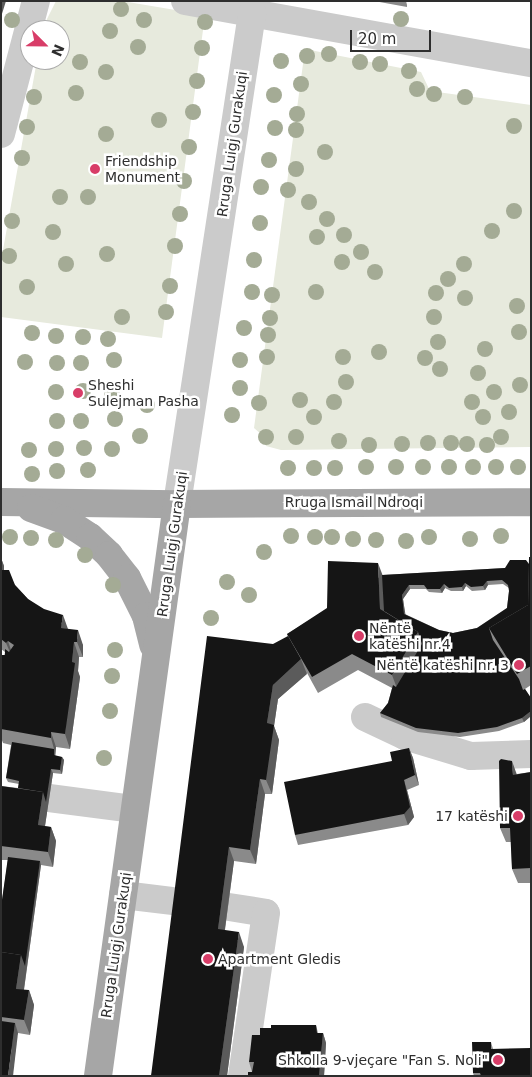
<!DOCTYPE html>
<html>
<head>
<meta charset="utf-8">
<style>
  body { margin:0 }
  #map { position:relative; width:532px; height:1077px; overflow:hidden; background:#fff; font-family:"DejaVu Sans",sans-serif }
  div>[style] { position:absolute }
  .green>* { inset:0; background:#e7eadd }
  .minor>* { height:28px; margin:-14px; padding:0 14px; transform-origin:14px; border-radius:14px; background:#cbcbcb }
  .major>* { height:28px; margin:-14px; padding:0 14px; transform-origin:14px; border-radius:14px; background:#a6a6a6 }
  .trees>* { width:16px; height:16px; margin:-8px; border-radius:50%; background:#a4ab95 }
  .wall>* { inset:0; background:#8a8a8a }
  .shaded-wall>* { inset:0; background:#5b5b5b }
  .building>* { inset:0; background:#151515 }
  .dots>* { width:14px; height:14px; translate:-50% -50%; box-sizing:border-box; border:2px solid #fff; border-radius:50% }
  span { translate:-50% -50%; white-space:nowrap; text-align:center; line-height:1.15; -webkit-text-stroke:5px #fff; paint-order:stroke }
  .street-label { font-size:14px; color:#2e2e2e }
  .poi-label { font-size:14px; color:#2e2e2e }
  .left { translate:0 -50%; text-align:left }
  .right { translate:-100% -50%; text-align:right }
  .frame { position:absolute; inset:0; border:2px solid #2e2e2e; pointer-events:none }
  .north { position:absolute; left:20px; top:20px; width:50px; height:50px; box-sizing:border-box; background:#fff; border:1px solid #ababab; border-radius:50%; rotate:113deg; font-size:14px; font-weight:700; line-height:20px; text-align:center; color:#2e2e2e }
  .north::after { content:''; display:block; margin:auto; width:18px; height:22px; background:#d83d68; clip-path:polygon(50% 0,100% 100%,50% 72%,0 100%) }
  .scale { position:absolute; left:350px; top:30px; width:81px; height:22px; box-sizing:border-box; border:2px solid #2e2e2e; border-top:0; padding-left:6px; font-size:15px; line-height:18px; white-space:nowrap; color:#2e2e2e; -webkit-text-stroke:4px #fff; paint-order:stroke }
</style>
</head>
<body>
<div id="map">
  <div class="green">
    <div style="clip-path:polygon(56px 1px,122px 1px,205px 15px,162px 338px,1px 317px,1px 261px,37px 60px,60px 60px,60px 30px,44px 30px,47px 19px)"></div>
    <div style="clip-path:polygon(305px 49px,421px 72px,430px 91px,531px 105px,531px 447px,281px 450px,266px 446px,262px 435px,254px 428px)"></div>
  </div>
  <div class="minor">
    <div style="left:185px;top:1px;width:352px;rotate:10.2deg"></div>
    <div style="left:1px;top:134px;width:138px;rotate:-75.3deg"></div>
    <div style="left:177px;top:504px;width:497px;rotate:-81.3deg"></div>
    <div style="left:365px;top:717px;width:44px;rotate:25.4deg"></div>
    <div style="left:405px;top:736px;width:69px;rotate:16.9deg"></div>
    <div style="left:471px;top:756px;width:60px;rotate:-1.9deg"></div>
    <div style="left:49px;top:798px;width:86px;rotate:7.4deg"></div>
    <div style="left:123px;top:895px;width:57px;rotate:7deg"></div>
    <div style="left:229px;top:907px;width:37px;rotate:9deg"></div>
    <div style="left:266px;top:913px;width:165px;rotate:98.4deg"></div>
  </div>
  <div class="major">
    <div style="left:1px;top:502px;width:176px;rotate:0.7deg"></div>
    <div style="left:177px;top:504px;width:354px;rotate:-0.3deg"></div>
    <div style="left:31px;top:508px;width:35px;rotate:20deg"></div>
    <div style="left:64px;top:520px;width:31px;rotate:33deg"></div>
    <div style="left:90px;top:537px;width:26px;rotate:43deg"></div>
    <div style="left:109px;top:555px;width:29px;rotate:52deg"></div>
    <div style="left:127px;top:578px;width:42px;rotate:63.4deg"></div>
    <div style="left:146px;top:616px;width:30px;rotate:76deg"></div>
    <div style="left:98px;top:1076px;width:577px;rotate:-82.14deg"></div>
  </div>
  <div class="trees">
    <div style="left:121px;top:9px"></div>
    <div style="left:401px;top:19px"></div>
    <div style="left:12px;top:20px"></div>
    <div style="left:144px;top:20px"></div>
    <div style="left:205px;top:22px"></div>
    <div style="left:110px;top:31px"></div>
    <div style="left:138px;top:47px"></div>
    <div style="left:202px;top:48px"></div>
    <div style="left:329px;top:54px"></div>
    <div style="left:307px;top:56px"></div>
    <div style="left:281px;top:61px"></div>
    <div style="left:80px;top:62px"></div>
    <div style="left:360px;top:62px"></div>
    <div style="left:380px;top:64px"></div>
    <div style="left:409px;top:71px"></div>
    <div style="left:106px;top:72px"></div>
    <div style="left:197px;top:81px"></div>
    <div style="left:301px;top:84px"></div>
    <div style="left:417px;top:89px"></div>
    <div style="left:76px;top:93px"></div>
    <div style="left:434px;top:94px"></div>
    <div style="left:274px;top:95px"></div>
    <div style="left:34px;top:97px"></div>
    <div style="left:465px;top:97px"></div>
    <div style="left:193px;top:112px"></div>
    <div style="left:297px;top:114px"></div>
    <div style="left:159px;top:120px"></div>
    <div style="left:514px;top:126px"></div>
    <div style="left:27px;top:127px"></div>
    <div style="left:275px;top:128px"></div>
    <div style="left:296px;top:130px"></div>
    <div style="left:106px;top:134px"></div>
    <div style="left:189px;top:147px"></div>
    <div style="left:325px;top:152px"></div>
    <div style="left:22px;top:158px"></div>
    <div style="left:269px;top:160px"></div>
    <div style="left:296px;top:169px"></div>
    <div style="left:184px;top:181px"></div>
    <div style="left:261px;top:187px"></div>
    <div style="left:288px;top:190px"></div>
    <div style="left:60px;top:197px"></div>
    <div style="left:88px;top:197px"></div>
    <div style="left:309px;top:202px"></div>
    <div style="left:514px;top:211px"></div>
    <div style="left:180px;top:214px"></div>
    <div style="left:327px;top:219px"></div>
    <div style="left:12px;top:221px"></div>
    <div style="left:260px;top:223px"></div>
    <div style="left:492px;top:231px"></div>
    <div style="left:53px;top:232px"></div>
    <div style="left:344px;top:235px"></div>
    <div style="left:317px;top:237px"></div>
    <div style="left:175px;top:246px"></div>
    <div style="left:361px;top:252px"></div>
    <div style="left:107px;top:254px"></div>
    <div style="left:9px;top:256px"></div>
    <div style="left:254px;top:260px"></div>
    <div style="left:342px;top:262px"></div>
    <div style="left:66px;top:264px"></div>
    <div style="left:464px;top:264px"></div>
    <div style="left:375px;top:272px"></div>
    <div style="left:448px;top:279px"></div>
    <div style="left:170px;top:286px"></div>
    <div style="left:27px;top:287px"></div>
    <div style="left:252px;top:292px"></div>
    <div style="left:316px;top:292px"></div>
    <div style="left:436px;top:293px"></div>
    <div style="left:272px;top:295px"></div>
    <div style="left:465px;top:298px"></div>
    <div style="left:517px;top:306px"></div>
    <div style="left:166px;top:312px"></div>
    <div style="left:122px;top:317px"></div>
    <div style="left:434px;top:317px"></div>
    <div style="left:270px;top:318px"></div>
    <div style="left:244px;top:328px"></div>
    <div style="left:519px;top:332px"></div>
    <div style="left:32px;top:333px"></div>
    <div style="left:268px;top:335px"></div>
    <div style="left:56px;top:336px"></div>
    <div style="left:83px;top:337px"></div>
    <div style="left:108px;top:339px"></div>
    <div style="left:438px;top:342px"></div>
    <div style="left:485px;top:349px"></div>
    <div style="left:379px;top:352px"></div>
    <div style="left:267px;top:357px"></div>
    <div style="left:343px;top:357px"></div>
    <div style="left:425px;top:358px"></div>
    <div style="left:114px;top:360px"></div>
    <div style="left:240px;top:360px"></div>
    <div style="left:25px;top:362px"></div>
    <div style="left:57px;top:363px"></div>
    <div style="left:81px;top:363px"></div>
    <div style="left:440px;top:369px"></div>
    <div style="left:478px;top:373px"></div>
    <div style="left:346px;top:382px"></div>
    <div style="left:520px;top:385px"></div>
    <div style="left:240px;top:388px"></div>
    <div style="left:83px;top:391px"></div>
    <div style="left:56px;top:392px"></div>
    <div style="left:494px;top:392px"></div>
    <div style="left:112px;top:394px"></div>
    <div style="left:300px;top:400px"></div>
    <div style="left:334px;top:402px"></div>
    <div style="left:472px;top:402px"></div>
    <div style="left:259px;top:403px"></div>
    <div style="left:147px;top:405px"></div>
    <div style="left:509px;top:412px"></div>
    <div style="left:232px;top:415px"></div>
    <div style="left:314px;top:417px"></div>
    <div style="left:483px;top:417px"></div>
    <div style="left:115px;top:419px"></div>
    <div style="left:57px;top:421px"></div>
    <div style="left:81px;top:421px"></div>
    <div style="left:140px;top:436px"></div>
    <div style="left:266px;top:437px"></div>
    <div style="left:296px;top:437px"></div>
    <div style="left:501px;top:437px"></div>
    <div style="left:339px;top:441px"></div>
    <div style="left:428px;top:443px"></div>
    <div style="left:451px;top:443px"></div>
    <div style="left:402px;top:444px"></div>
    <div style="left:467px;top:444px"></div>
    <div style="left:369px;top:445px"></div>
    <div style="left:487px;top:445px"></div>
    <div style="left:84px;top:448px"></div>
    <div style="left:56px;top:449px"></div>
    <div style="left:112px;top:449px"></div>
    <div style="left:29px;top:450px"></div>
    <div style="left:366px;top:467px"></div>
    <div style="left:396px;top:467px"></div>
    <div style="left:423px;top:467px"></div>
    <div style="left:449px;top:467px"></div>
    <div style="left:473px;top:467px"></div>
    <div style="left:496px;top:467px"></div>
    <div style="left:518px;top:467px"></div>
    <div style="left:288px;top:468px"></div>
    <div style="left:314px;top:468px"></div>
    <div style="left:335px;top:468px"></div>
    <div style="left:88px;top:470px"></div>
    <div style="left:57px;top:471px"></div>
    <div style="left:32px;top:474px"></div>
    <div style="left:291px;top:536px"></div>
    <div style="left:501px;top:536px"></div>
    <div style="left:10px;top:537px"></div>
    <div style="left:315px;top:537px"></div>
    <div style="left:332px;top:537px"></div>
    <div style="left:429px;top:537px"></div>
    <div style="left:31px;top:538px"></div>
    <div style="left:353px;top:539px"></div>
    <div style="left:470px;top:539px"></div>
    <div style="left:56px;top:540px"></div>
    <div style="left:376px;top:540px"></div>
    <div style="left:406px;top:541px"></div>
    <div style="left:264px;top:552px"></div>
    <div style="left:85px;top:555px"></div>
    <div style="left:227px;top:582px"></div>
    <div style="left:113px;top:585px"></div>
    <div style="left:249px;top:595px"></div>
    <div style="left:211px;top:618px"></div>
    <div style="left:115px;top:650px"></div>
    <div style="left:112px;top:676px"></div>
    <div style="left:110px;top:711px"></div>
    <div style="left:104px;top:758px"></div>
  </div>
  <div class="wall">
    <div style="clip-path:polygon(374px 1px,406px 1px,407px 5px,407px 7px)"></div>
    <div style="clip-path:polygon(evenodd,531px 557px,531px 685px,525px 689px,531px 698px,531px 716px,524px 722px,499px 731px,460px 737px,418px 732px,381px 717px,380px 713px,388px 703px,392px 688px,358px 670px,318px 693px,307px 673px,278px 699px,274px 726px,279px 740px,272px 794px,265px 794px,256px 864px,234px 861px,225px 930px,244px 947px,227px 1076px,151px 1076px,288px 637px,287px 634px,383px 575px,505px 568px,529px 564px,531px 557px,503px 584px,509px 588px,509px 591px,507px 608px,477px 628px,453px 633px,439px 630px,405px 614px,403px 599px,410px 589px,426px 589px,429px 592px,442px 593px,445px 588px,451px 591px,463px 591px,466px 586px,472px 591px,485px 590px,488px 585px,503px 584px)"></div>
    <div style="clip-path:polygon(1px 558px,4px 566px,4px 570px,15px 585px,28px 599px,68px 629px,83px 645px,83px 657px,79px 657px,78px 671px,80px 677px,70px 749px,56px 747px,55px 756px,62px 757px,64px 760px,62px 774px,53px 773px,45px 826px,51px 827px,56px 841px,53px 867px,41px 865px,24px 990px,29px 990px,34px 1005px,30px 1035px,18px 1033px,1px 1076px,1px 907px,8px 860px,1px 860px,1px 786px,18px 788px,19px 784px,8px 782px,6px 778px,11px 745px,3px 743px,1px 738px,1px 671px,5px 652px,1px 649px)"></div>
    <div style="clip-path:polygon(409px 748px,413px 758px,419px 785px,407px 790px,414px 817px,408px 825px,298px 845px,295px 835px)"></div>
    <div style="clip-path:polygon(531px 772px,531px 883px,518px 883px,512px 869px,511px 842px,506px 842px,500px 828px,517px 774px)"></div>
    <div style="clip-path:polygon(316px 1025px,318px 1033px,323px 1033px,326px 1043px,324px 1076px,248px 1076px,252px 1072px,249px 1062px,260px 1035px,271px 1028px)"></div>
    <div style="clip-path:polygon(491px 1042px,493px 1049px,531px 1076px,474px 1076px,473px 1073px)"></div>
  </div>
  <div class="shaded-wall">
    <div style="clip-path:polygon(1px 1px,6px 1px,1px 17px)"></div>
    <div style="clip-path:polygon(1px 558px,4px 566px,4px 584px,1px 577px)"></div>
    <div style="clip-path:polygon(378px 563px,384px 579px,385px 621px,380px 609px)"></div>
    <div style="clip-path:polygon(487px 581px,488px 585px,485px 590px,483px 586px)"></div>
    <div style="clip-path:polygon(465px 583px,466px 586px,463px 591px,462px 587px)"></div>
    <div style="clip-path:polygon(444px 584px,445px 588px,442px 593px,440px 589px)"></div>
    <div style="clip-path:polygon(409px 585px,410px 589px,403px 599px,406px 618px,404px 614px,402px 595px)"></div>
    <div style="clip-path:polygon(63px 615px,68px 629px,61px 628px)"></div>
    <div style="clip-path:polygon(78px 630px,83px 645px,83px 657px,77px 642px)"></div>
    <div style="clip-path:polygon(418px 632px,423px 648px,398px 691px,392px 675px)"></div>
    <div style="clip-path:polygon(8px 641px,13px 656px,12px 657px,6px 643px)"></div>
    <div style="clip-path:polygon(74px 642px,79px 657px,78px 671px,80px 677px,70px 749px,65px 734px)"></div>
    <div style="clip-path:polygon(301px 659px,307px 674px,278px 699px,274px 726px,279px 740px,272px 794px,266px 780px,267px 723px,273px 685px)"></div>
    <div style="clip-path:polygon(531px 711px,531px 716px,524px 722px,522px 718px)"></div>
    <div style="clip-path:polygon(51px 732px,56px 747px,55px 759px,54px 755px,54px 749px,51px 738px)"></div>
    <div style="clip-path:polygon(409px 748px,413px 758px,419px 785px,415px 775px)"></div>
    <div style="clip-path:polygon(62px 757px,64px 760px,62px 774px,60px 770px)"></div>
    <div style="clip-path:polygon(512px 761px,517px 775px,513px 775px)"></div>
    <div style="clip-path:polygon(51px 769px,53px 773px,43px 839px,38px 825px,43px 792px)"></div>
    <div style="clip-path:polygon(260px 779px,265px 794px,256px 864px,250px 850px)"></div>
    <div style="clip-path:polygon(404px 780px,407px 790px,414px 817px,408px 825px,404px 814px)"></div>
    <div style="clip-path:polygon(51px 827px,56px 841px,53px 867px,48px 852px)"></div>
    <div style="clip-path:polygon(229px 847px,234px 861px,223px 943px,218px 929px)"></div>
    <div style="clip-path:polygon(40px 861px,41px 865px,22px 1003px,16px 989px,21px 955px)"></div>
    <div style="clip-path:polygon(239px 932px,244px 947px,227px 1076px,219px 1076px)"></div>
    <div style="clip-path:polygon(29px 990px,34px 1005px,30px 1035px,24px 1020px)"></div>
    <div style="clip-path:polygon(15px 1023px,18px 1033px,13px 1076px,8px 1076px)"></div>
    <div style="clip-path:polygon(323px 1033px,326px 1043px,324px 1076px,319px 1076px)"></div>
  </div>
  <div class="building">
    <div style="clip-path:polygon(529px 557px,531px 557px,531px 666px,517px 674px,489px 628px,528px 605px)"></div>
    <div style="clip-path:polygon(evenodd,510px 560px,526px 560px,529px 564px,528px 605px,489px 628px,493px 640px,519px 679px,523px 690px,525px 689px,531px 698px,531px 711px,522px 718px,497px 727px,458px 733px,416px 728px,380px 713px,388px 703px,393px 685px,396px 687px,422px 644px,418px 632px,384px 611px,382px 575px,505px 568px,510px 560px,502px 580px,508px 585px,509px 591px,507px 608px,477px 628px,453px 633px,439px 630px,404px 614px,402px 595px,409px 585px,424px 585px,427px 589px,440px 589px,444px 584px,449px 588px,462px 587px,465px 583px,471px 587px,483px 586px,487px 581px,502px 580px)"></div>
    <div style="clip-path:polygon(328px 561px,378px 563px,380px 609px,418px 632px,392px 675px,352px 654px,312px 677px,287px 634px,327px 608px)"></div>
    <div style="clip-path:polygon(1px 570px,9px 570px,15px 585px,28px 599px,44px 609px,63px 615px,61px 628px,78px 630px,77px 642px,74px 642px,72px 662px,75px 663px,65px 734px,51px 732px,51px 738px,1px 729px,1px 671px,2px 655px,5px 655px,5px 649px,9px 652px,14px 645px,8px 641px,6px 643px,1px 639px)"></div>
    <div style="clip-path:polygon(207px 636px,273px 644px,288px 636px,301px 659px,273px 685px,267px 723px,274px 725px,266px 780px,260px 779px,250px 850px,229px 847px,218px 929px,239px 932px,219px 1076px,151px 1076px)"></div>
    <div style="clip-path:polygon(12px 742px,54px 749px,54px 755px,62px 757px,60px 770px,51px 769px,46px 802px,43px 792px,18px 788px,19px 781px,6px 778px)"></div>
    <div style="clip-path:polygon(409px 748px,415px 775px,404px 780px,410px 807px,404px 814px,295px 835px,284px 782px,392px 761px,390px 752px)"></div>
    <div style="clip-path:polygon(501px 759px,512px 761px,513px 775px,531px 772px,531px 868px,512px 869px,510px 828px,500px 828px,499px 761px)"></div>
    <div style="clip-path:polygon(1px 786px,43px 792px,38px 825px,51px 827px,48px 852px,1px 846px)"></div>
    <div style="clip-path:polygon(8px 857px,40px 861px,25px 966px,21px 955px,1px 952px,1px 907px)"></div>
    <div style="clip-path:polygon(1px 952px,21px 955px,16px 989px,29px 990px,24px 1020px,1px 1017px)"></div>
    <div style="clip-path:polygon(1px 1021px,15px 1023px,8px 1076px,1px 1076px)"></div>
    <div style="clip-path:polygon(271px 1025px,316px 1025px,317px 1033px,323px 1033px,319px 1076px,248px 1076px,248px 1072px,252px 1072px,254px 1062px,249px 1062px,252px 1035px,260px 1035px,260px 1028px,271px 1028px)"></div>
    <div style="clip-path:polygon(472px 1042px,491px 1042px,491px 1049px,531px 1048px,531px 1076px,481px 1076px,480px 1073px,473px 1073px)"></div>
  </div>
  <div class="dots">
    <div style="left:95px;top:169px;background:#d83d68"></div>
    <div style="left:78px;top:393px;background:#d83d68"></div>
    <div style="left:359px;top:636px;background:#d83d68"></div>
    <div style="left:519px;top:665px;background:#d83d68"></div>
    <div style="left:518px;top:816px;background:#d83d68"></div>
    <div style="left:208px;top:959px;background:#d83d68"></div>
    <div style="left:498px;top:1060px;background:#d83d68"></div>
  </div>
  <div class="street-label">
    <span style="left:232px;top:144px;rotate:-82deg">Rruga Luigj Gurakuqi</span>
    <span style="left:354px;top:502px">Rruga Ismail Ndroqi</span>
    <span style="left:172px;top:544px;rotate:-82deg">Rruga Luigj Gurakuqi</span>
    <span style="left:116px;top:945px;rotate:-82deg">Rruga Luigj Gurakuqi</span>
  </div>
  <div class="poi-label">
    <span class="left" style="left:105px;top:169px">Friendship<br>Monument</span>
    <span class="left" style="left:88px;top:393px">Sheshi<br>Sulejman Pasha</span>
    <span class="left" style="left:369px;top:636px">Nëntë<br>katëshi nr.4</span>
    <span class="right" style="left:509px;top:665px">Nëntë katëshi nr. 3</span>
    <span class="right" style="left:508px;top:816px">17 katëshi</span>
    <span class="left" style="left:218px;top:959px">Apartment Gledis</span>
    <span class="right" style="left:488px;top:1060px">Shkolla 9-vjeçare "Fan S. Noli"</span>
  </div>
  <div class="frame"></div>
  <div class="north">N</div>
  <div class="scale">20 m</div>
</div>
</body>
</html>
